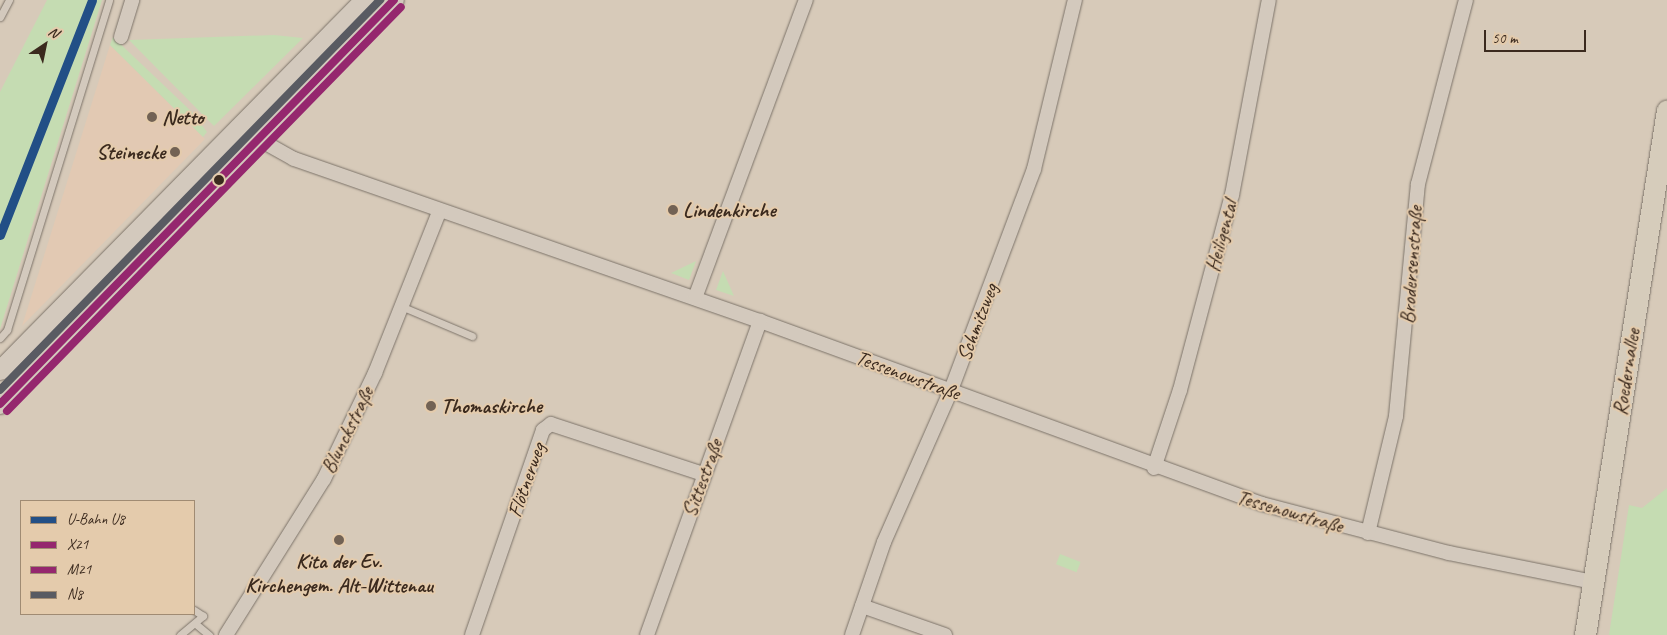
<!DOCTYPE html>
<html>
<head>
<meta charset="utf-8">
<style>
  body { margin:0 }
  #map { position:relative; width:1667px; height:635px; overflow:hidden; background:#d7cab9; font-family:Caveat,sans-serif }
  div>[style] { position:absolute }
  .built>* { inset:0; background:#e2c9b3 }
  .green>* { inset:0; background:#c5dcb2; transform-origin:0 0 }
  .roads { filter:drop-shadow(0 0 1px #7c7369) drop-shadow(0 0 1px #7c7369) }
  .lane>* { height:7px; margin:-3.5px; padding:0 3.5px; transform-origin:3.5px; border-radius:3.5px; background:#d3c9bd }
  .street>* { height:14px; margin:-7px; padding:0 7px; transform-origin:7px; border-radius:7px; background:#d3c9bd }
  .secondary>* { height:19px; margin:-9.5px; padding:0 9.5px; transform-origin:9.5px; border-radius:9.5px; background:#d3c9bd }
  .primary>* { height:21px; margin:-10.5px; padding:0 10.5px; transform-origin:10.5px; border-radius:10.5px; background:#d6ccbb }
  .bus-1>* { height:8px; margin:-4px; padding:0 4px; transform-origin:4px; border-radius:4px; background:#95276e }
  .bus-2>* { height:8px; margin:-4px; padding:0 4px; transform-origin:4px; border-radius:4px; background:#95276e }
  .bus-3>* { height:8px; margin:-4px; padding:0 4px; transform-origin:4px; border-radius:4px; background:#595b62 }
  .metro-1>* { height:9px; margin:-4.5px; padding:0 4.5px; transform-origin:4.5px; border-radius:4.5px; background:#224f86 }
  .dots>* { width:14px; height:14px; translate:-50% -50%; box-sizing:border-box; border:2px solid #e4cbac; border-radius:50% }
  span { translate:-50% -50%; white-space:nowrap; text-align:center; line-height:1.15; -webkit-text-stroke:4px #e4cbac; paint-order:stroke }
  .poi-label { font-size:21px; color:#3b2a1e; font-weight:700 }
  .left { translate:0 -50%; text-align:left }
  .right { translate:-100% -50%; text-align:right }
  .street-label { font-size:21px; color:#3b2a1e }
  .legend { position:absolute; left:20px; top:500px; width:175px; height:115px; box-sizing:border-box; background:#e4cbac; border:1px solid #a08b73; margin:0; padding:6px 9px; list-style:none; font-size:15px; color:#3b2a1e }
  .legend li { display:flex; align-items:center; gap:10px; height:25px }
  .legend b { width:25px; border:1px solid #a08b73 }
  .north { position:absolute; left:20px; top:20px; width:50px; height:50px; -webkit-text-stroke:4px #e4cbac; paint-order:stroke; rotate:34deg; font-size:14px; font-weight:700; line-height:20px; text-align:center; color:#3b2a1e }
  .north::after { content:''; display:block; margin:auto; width:18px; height:22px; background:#3b2a1e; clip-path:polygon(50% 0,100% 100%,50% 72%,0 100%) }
  .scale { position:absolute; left:1484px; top:30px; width:102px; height:22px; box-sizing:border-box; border:2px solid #3b2a1e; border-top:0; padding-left:6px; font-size:15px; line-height:18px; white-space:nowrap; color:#3b2a1e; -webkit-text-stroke:4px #e4cbac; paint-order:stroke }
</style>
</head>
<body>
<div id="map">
  <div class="built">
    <div style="clip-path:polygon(110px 45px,205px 139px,22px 326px)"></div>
  </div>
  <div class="green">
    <div style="clip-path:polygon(47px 0,102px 0,0 329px,0 92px)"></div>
    <div style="clip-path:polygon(373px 0,386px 0,273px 117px,268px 112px,303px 71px)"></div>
    <div style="clip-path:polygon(274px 35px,303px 38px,214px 126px,129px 40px)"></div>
    <div style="clip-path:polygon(113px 37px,192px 112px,207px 132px,203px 137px,110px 45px)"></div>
    <div style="left:220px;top:154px;width:11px;height:306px;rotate:45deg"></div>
    <div style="clip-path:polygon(696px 261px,689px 280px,671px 273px)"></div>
    <div style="clip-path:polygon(723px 271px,734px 296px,716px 290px)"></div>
    <div style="clip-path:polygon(1667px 488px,1667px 635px,1609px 635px,1629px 505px,1642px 508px)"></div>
    <div style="left:1060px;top:554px;width:22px;height:11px;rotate:21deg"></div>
  </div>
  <div class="roads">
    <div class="lane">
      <div style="left:0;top:17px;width:19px;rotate:-62deg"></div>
      <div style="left:403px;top:307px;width:75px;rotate:22.8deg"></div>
      <div style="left:0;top:338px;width:11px;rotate:-49deg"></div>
      <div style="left:7px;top:330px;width:345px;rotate:-72.8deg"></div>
      <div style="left:197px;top:625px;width:16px;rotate:40deg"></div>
      <div style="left:180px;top:635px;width:30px;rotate:-40deg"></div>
      <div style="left:203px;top:616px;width:11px;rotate:-146deg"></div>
    </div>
    <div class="street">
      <div style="left:121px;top:37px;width:39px;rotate:-73deg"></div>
      <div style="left:237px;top:127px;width:65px;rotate:29.3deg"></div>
      <div style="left:294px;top:159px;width:493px;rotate:19.2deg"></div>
      <div style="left:760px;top:321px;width:534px;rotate:20.03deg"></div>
      <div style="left:1262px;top:504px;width:193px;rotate:14.7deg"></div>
      <div style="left:1449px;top:553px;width:147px;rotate:11.4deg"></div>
      <div style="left:695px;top:298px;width:318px;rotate:-69.6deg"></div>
      <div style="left:1154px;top:468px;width:82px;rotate:-71.6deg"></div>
      <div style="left:1180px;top:390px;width:202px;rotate:-75.1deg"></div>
      <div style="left:1232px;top:195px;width:198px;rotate:-79.3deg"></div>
      <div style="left:1368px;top:533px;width:120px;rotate:-76.5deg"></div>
      <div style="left:1396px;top:416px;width:233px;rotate:-84.6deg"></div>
      <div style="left:1418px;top:184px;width:190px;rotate:-75.4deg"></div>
      <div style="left:862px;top:606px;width:88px;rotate:19.3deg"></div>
      <div style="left:226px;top:635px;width:184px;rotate:-57.9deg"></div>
      <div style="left:324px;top:479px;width:118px;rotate:-64.3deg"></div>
      <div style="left:375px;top:373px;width:175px;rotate:-68.3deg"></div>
      <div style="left:472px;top:635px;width:217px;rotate:-70.9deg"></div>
      <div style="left:543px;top:430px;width:10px;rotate:-37deg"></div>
      <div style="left:551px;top:424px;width:160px;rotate:18.2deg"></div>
      <div style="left:647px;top:635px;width:334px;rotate:-70.2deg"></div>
      <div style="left:852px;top:635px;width:98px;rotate:-71deg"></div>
      <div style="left:884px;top:542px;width:166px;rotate:-66.2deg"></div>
      <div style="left:951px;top:390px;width:236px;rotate:-69.4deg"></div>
      <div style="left:1034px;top:169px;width:174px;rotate:-76.4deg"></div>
    </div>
    <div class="secondary">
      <div style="left:0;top:370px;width:519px;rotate:-45.47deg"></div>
      <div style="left:0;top:404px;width:564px;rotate:-45.72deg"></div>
    </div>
    <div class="primary">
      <div style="left:1585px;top:635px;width:531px;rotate:-81.12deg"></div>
    </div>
  </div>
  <div class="bus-1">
    <div style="left:0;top:404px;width:564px;rotate:-45.72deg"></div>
  </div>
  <div class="bus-2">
    <div style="left:7px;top:411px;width:564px;rotate:-45.72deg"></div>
  </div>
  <div class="bus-3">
    <div style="left:0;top:390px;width:545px;rotate:-45.74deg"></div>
  </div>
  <div class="metro-1">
    <div style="left:0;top:235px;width:252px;rotate:-68.6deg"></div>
  </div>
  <div class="dots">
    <div style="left:152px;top:117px;background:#726254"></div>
    <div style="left:175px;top:152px;background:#726254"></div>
    <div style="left:219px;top:180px;background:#3b2a1e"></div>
    <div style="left:673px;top:210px;background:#726254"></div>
    <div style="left:431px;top:406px;background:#726254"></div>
    <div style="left:339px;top:540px;background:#726254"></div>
  </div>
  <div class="poi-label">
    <span class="left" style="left:162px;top:117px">Netto</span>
    <span class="right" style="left:165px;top:152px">Steinecke</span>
    <span class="left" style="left:683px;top:210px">Lindenkirche</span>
    <span class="left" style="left:441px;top:406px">Thomaskirche</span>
    <span style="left:339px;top:573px">Kita der Ev.<br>Kirchengem. Alt-Wittenau</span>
  </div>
  <div class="street-label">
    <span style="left:1221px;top:236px;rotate:-75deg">Heiligental</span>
    <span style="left:1411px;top:265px;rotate:-86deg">Brodersenstraße</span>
    <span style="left:977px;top:322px;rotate:-69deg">Schmitzweg</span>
    <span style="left:1626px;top:372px;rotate:-81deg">Roedernallee</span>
    <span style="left:908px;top:375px;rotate:20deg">Tessenowstraße</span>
    <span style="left:347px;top:430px;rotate:-64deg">Blunckstraße</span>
    <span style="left:702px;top:478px;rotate:-70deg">Sittestraße</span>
    <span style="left:526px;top:480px;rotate:-71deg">Flötnerweg</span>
    <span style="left:1290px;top:511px;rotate:16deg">Tessenowstraße</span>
  </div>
  <ul class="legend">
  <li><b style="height:6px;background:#224f86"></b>U-Bahn U8</li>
  <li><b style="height:6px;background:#95276e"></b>X21</li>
  <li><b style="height:6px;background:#95276e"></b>M21</li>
  <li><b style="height:6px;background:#595b62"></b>N8</li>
  </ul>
  <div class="north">N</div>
  <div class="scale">50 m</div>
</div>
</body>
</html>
